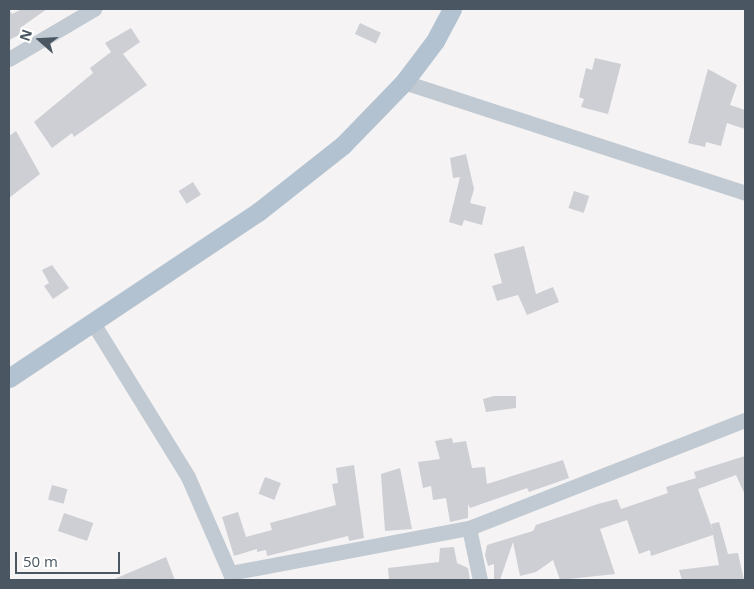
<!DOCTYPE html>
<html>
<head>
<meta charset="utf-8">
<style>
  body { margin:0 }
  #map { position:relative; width:754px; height:589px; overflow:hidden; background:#f5f3f3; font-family:"Open Sans",sans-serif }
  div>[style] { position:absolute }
  .building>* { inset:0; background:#cdcfd5; transform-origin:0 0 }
  .minor>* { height:15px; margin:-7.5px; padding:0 7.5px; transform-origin:7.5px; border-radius:7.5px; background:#c1cad2 }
  .major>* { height:19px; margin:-9.5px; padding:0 9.5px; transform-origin:9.5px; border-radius:9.5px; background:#b3c2d1 }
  span { translate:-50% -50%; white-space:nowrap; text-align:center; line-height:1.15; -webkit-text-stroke:4px #fff; paint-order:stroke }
  .frame { position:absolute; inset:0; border:10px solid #4a5661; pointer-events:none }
  .north { position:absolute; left:15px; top:15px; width:50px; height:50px; -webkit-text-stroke:4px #fff; paint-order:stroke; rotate:289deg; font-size:14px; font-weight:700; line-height:20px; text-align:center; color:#4a5661 }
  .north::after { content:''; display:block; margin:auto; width:18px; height:22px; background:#4a5661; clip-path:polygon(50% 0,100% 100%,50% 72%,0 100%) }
  .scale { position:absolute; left:15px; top:552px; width:105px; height:22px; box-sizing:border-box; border:2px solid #4a5661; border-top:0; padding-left:6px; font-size:15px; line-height:18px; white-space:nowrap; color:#4a5661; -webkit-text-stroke:4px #fff; paint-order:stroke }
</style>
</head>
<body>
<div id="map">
  <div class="building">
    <div style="clip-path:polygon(9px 9px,12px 14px,22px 9px,47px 9px,20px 28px,23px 33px,9px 40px)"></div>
    <div style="left:360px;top:23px;width:23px;height:12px;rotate:25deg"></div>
    <div style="clip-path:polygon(131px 28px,140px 42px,123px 54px,147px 85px,74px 137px,72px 133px,52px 148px,34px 122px,93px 73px,90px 68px,111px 52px,105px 43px)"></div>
    <div style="clip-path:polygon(595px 58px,621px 64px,608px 114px,581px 107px,584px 99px,579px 97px,586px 68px,592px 70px)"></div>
    <div style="clip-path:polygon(708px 69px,737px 85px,730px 105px,745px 110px,745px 129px,727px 123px,721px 146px,706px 142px,705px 147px,688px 143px)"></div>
    <div style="clip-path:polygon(16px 131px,40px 174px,9px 198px,9px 136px)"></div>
    <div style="clip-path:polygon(466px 154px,474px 189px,470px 203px,486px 207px,482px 225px,464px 220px,462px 226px,449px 222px,460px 177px,453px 178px,450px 158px)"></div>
    <div style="left:193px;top:182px;width:15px;height:17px;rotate:58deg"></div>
    <div style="left:574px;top:191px;width:16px;height:18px;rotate:18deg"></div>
    <div style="clip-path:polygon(524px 246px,536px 294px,553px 287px,559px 302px,527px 315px,518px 295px,497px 301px,492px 286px,502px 283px,494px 254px)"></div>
    <div style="clip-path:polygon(52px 265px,69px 288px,53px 299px,44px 286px,49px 283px,42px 270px)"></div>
    <div style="clip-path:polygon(494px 396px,516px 396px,516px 408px,486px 412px,483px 399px)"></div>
    <div style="clip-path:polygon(452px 438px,453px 443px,466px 441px,472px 468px,485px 467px,487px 484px,563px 460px,569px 478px,529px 492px,527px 488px,470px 508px,468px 504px,468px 518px,450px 522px,446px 498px,433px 500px,431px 486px,423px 488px,418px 462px,440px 459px,435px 441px)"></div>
    <div style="clip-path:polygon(745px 456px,745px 495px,736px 475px,698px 489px,713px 531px,711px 524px,719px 522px,728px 554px,738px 553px,744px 580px,682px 580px,679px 570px,719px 565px,713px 535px,651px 556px,650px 550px,639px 554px,627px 520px,600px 529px,615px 574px,560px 580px,553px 560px,536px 572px,520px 576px,513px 542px,500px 580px,494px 580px,494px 564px,488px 566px,485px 555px,487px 545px,533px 531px,536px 525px,598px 504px,617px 499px,621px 509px,668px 493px,666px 487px,696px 478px,694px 472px)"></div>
    <div style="clip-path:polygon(354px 465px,364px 538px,349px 541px,348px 536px,267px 556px,266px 550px,257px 552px,257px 549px,234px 556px,222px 517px,238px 512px,246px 537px,272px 530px,270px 523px,336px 505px,332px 484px,338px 483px,336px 468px)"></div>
    <div style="clip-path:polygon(400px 468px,412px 529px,385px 531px,381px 474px)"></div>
    <div style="left:265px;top:477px;width:17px;height:18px;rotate:21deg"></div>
    <div style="left:52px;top:485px;width:16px;height:15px;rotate:15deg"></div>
    <div style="left:64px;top:513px;width:31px;height:19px;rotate:19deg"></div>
    <div style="clip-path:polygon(454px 547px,457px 563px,468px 568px,470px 580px,389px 580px,388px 568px,439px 562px,440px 548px)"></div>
    <div style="clip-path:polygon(166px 557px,175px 580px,112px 580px)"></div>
  </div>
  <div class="minor">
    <div style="left:9px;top:59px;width:99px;rotate:-30.5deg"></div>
    <div style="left:404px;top:82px;width:359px;rotate:18deg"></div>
    <div style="left:93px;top:323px;width:181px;rotate:58.3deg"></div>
    <div style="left:188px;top:477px;width:112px;rotate:66.4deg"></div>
    <div style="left:469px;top:528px;width:53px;rotate:78.1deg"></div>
    <div style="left:230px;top:573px;width:243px;rotate:-10.7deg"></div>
    <div style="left:469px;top:528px;width:296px;rotate:-21.4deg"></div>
  </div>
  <div class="major">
    <div style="left:9px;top:378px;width:299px;rotate:-33.7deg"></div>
    <div style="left:258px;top:212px;width:107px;rotate:-38.2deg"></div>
    <div style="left:342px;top:146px;width:89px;rotate:-45.9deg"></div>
    <div style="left:404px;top:82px;width:51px;rotate:-52.9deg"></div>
    <div style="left:435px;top:41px;width:36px;rotate:-62deg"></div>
  </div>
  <div class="frame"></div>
  <div class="north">N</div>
  <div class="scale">50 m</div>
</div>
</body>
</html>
